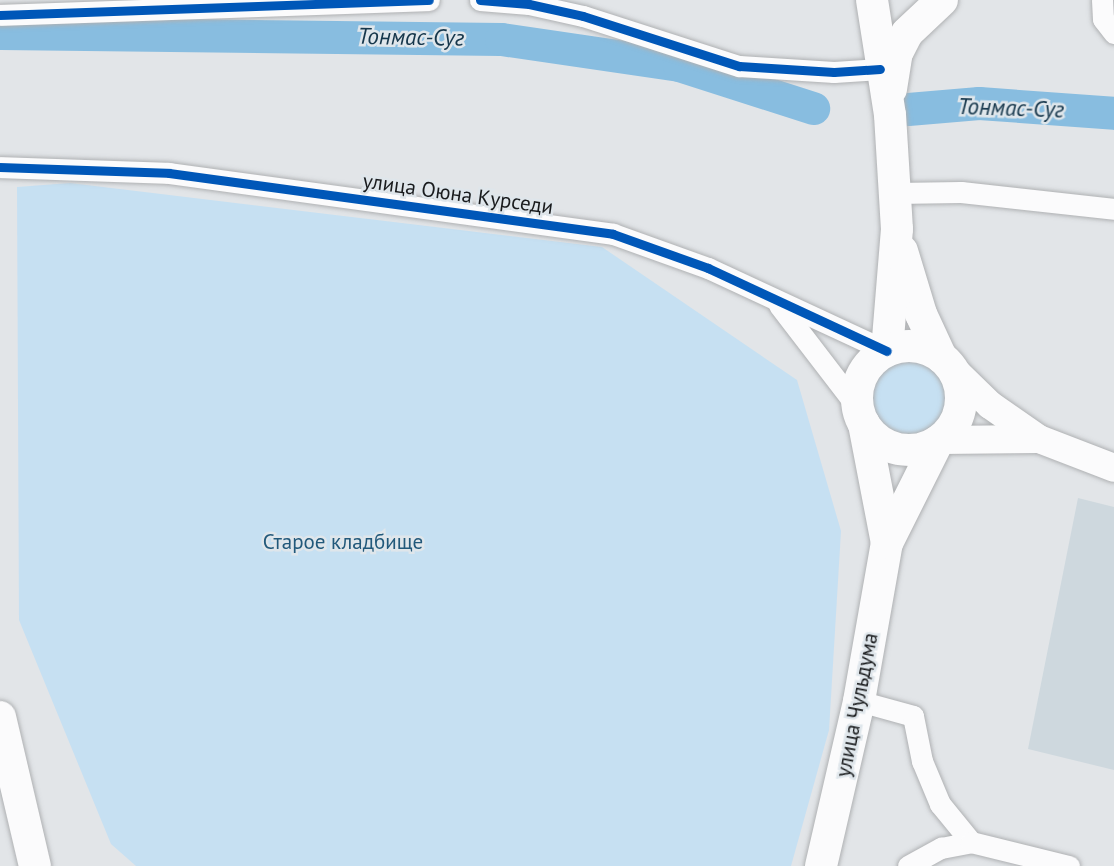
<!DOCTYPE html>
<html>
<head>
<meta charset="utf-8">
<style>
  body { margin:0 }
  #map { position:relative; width:1114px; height:866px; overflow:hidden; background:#e2e5e8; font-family:"PT Sans",sans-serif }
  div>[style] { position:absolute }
  .built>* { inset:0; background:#ced8de }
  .green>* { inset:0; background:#c6e0f2 }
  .round { border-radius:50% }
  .river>* { height:33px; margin:-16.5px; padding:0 16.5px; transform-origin:16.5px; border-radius:16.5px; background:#88bde0 }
  .roads { filter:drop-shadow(0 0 2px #afb1b3) drop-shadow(0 0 2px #afb1b3) }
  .minor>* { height:21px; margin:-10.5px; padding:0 10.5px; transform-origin:10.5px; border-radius:10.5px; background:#fbfbfc }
  .tertiary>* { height:28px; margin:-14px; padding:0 14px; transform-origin:14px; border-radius:14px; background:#fbfbfc }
  .secondary>* { height:32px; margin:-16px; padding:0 16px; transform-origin:16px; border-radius:16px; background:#fbfbfc }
  .secondary>.ring { margin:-16px; padding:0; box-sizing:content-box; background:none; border:32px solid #fbfbfc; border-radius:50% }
  .cycleway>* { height:9px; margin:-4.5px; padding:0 4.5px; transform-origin:4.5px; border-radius:4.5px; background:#0057b8 }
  span { translate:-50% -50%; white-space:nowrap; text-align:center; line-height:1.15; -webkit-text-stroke:5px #dfe6eb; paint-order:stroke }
  .street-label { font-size:21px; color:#191b1d }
  .park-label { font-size:21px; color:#22597b }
  .water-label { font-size:23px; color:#16374c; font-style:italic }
</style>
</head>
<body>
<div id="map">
  <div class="built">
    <div style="clip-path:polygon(1078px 498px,1114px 507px,1114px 770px,1028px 749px)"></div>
  </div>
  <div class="green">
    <div style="clip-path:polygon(70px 183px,602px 247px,797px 380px,841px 531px,829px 730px,791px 866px,136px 866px,111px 844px,19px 620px,17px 187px)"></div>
    <div class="round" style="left:872px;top:361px;width:74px;height:74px"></div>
  </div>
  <div class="river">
    <div style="left:0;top:33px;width:501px;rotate:0.69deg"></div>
    <div style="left:501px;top:39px;width:180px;rotate:8.3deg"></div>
    <div style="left:679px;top:65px;width:141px;rotate:17.8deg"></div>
    <div style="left:908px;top:109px;width:71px;rotate:-4.8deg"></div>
    <div style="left:979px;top:103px;width:135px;rotate:4.2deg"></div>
  </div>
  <div class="roads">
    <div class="minor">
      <div style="left:480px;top:0;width:49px;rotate:4.7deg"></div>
      <div style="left:529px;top:4px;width:55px;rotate:12.5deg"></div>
      <div style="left:583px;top:16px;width:164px;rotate:17.8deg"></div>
      <div style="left:739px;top:66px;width:95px;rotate:3.6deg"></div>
      <div style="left:834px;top:72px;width:46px;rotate:-3.7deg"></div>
      <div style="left:1102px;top:0;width:19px;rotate:87deg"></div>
      <div style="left:1103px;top:19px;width:18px;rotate:52deg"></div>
      <div style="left:0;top:15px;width:429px;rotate:-2deg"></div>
      <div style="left:0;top:167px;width:169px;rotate:2deg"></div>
      <div style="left:169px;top:173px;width:448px;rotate:7.8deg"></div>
      <div style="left:613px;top:234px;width:101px;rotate:19.7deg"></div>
      <div style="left:708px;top:268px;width:197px;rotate:24.9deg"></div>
      <div style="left:895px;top:193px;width:66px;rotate:-0.9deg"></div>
      <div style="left:961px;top:192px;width:154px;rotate:6.3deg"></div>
      <div style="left:779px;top:305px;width:130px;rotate:52.5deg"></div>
      <div style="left:859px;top:701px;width:56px;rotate:15.5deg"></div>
      <div style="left:913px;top:716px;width:46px;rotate:78.7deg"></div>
      <div style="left:922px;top:761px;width:47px;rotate:67.3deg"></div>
      <div style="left:940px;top:804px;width:49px;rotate:50.8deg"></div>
      <div style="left:908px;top:866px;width:38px;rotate:-29deg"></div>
      <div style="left:941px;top:848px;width:31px;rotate:-11deg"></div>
      <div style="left:971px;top:842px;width:101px;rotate:13.8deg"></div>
    </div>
    <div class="tertiary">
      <div style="left:952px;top:368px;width:53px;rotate:44.2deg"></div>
      <div style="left:990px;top:405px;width:60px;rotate:34.8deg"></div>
      <div style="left:1039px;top:439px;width:80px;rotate:21.1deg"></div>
      <div style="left:940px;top:440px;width:97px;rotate:-0.6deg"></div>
    </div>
    <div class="secondary">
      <div style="left:872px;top:0;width:116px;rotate:81.1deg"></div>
      <div style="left:890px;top:115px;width:114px;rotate:86.5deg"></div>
      <div style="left:897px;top:229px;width:122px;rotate:94.7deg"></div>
      <div style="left:891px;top:89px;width:36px;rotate:-81deg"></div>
      <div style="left:897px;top:53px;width:22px;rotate:-63deg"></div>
      <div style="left:907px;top:33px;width:48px;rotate:-43.3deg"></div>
      <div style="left:902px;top:251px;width:66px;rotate:73.2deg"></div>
      <div style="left:921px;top:314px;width:47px;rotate:65.1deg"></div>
      <div class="ring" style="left:857px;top:346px;width:72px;height:72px"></div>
      <div style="left:864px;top:424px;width:121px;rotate:79.1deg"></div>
      <div style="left:0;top:717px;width:153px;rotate:76.8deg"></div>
      <div style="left:821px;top:866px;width:169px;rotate:-77deg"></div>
      <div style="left:859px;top:701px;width:160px;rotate:-80deg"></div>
      <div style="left:887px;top:543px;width:114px;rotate:-63.4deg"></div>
    </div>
  </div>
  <div class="cycleway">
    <div style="left:480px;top:0;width:49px;rotate:4.7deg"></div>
    <div style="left:529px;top:4px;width:55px;rotate:12.5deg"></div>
    <div style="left:583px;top:16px;width:164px;rotate:17.8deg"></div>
    <div style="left:739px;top:66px;width:95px;rotate:3.6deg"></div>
    <div style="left:834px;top:72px;width:46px;rotate:-3.7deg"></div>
    <div style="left:0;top:15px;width:429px;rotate:-2deg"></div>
    <div style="left:0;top:167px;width:169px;rotate:2deg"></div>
    <div style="left:169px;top:173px;width:448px;rotate:7.8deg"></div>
    <div style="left:613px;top:234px;width:101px;rotate:19.7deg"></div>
    <div style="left:708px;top:268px;width:197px;rotate:24.9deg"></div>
  </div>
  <div class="street-label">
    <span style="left:458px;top:194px;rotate:8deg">улица Оюна Курседи</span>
    <span style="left:857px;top:705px;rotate:-79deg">улица Чульдума</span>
  </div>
  <div class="park-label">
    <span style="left:343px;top:542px">Старое кладбище</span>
  </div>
  <div class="water-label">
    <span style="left:411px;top:37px;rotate:1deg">Тонмас-Суг</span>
    <span style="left:1011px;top:108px;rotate:2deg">Тонмас-Суг</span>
  </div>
</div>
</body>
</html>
